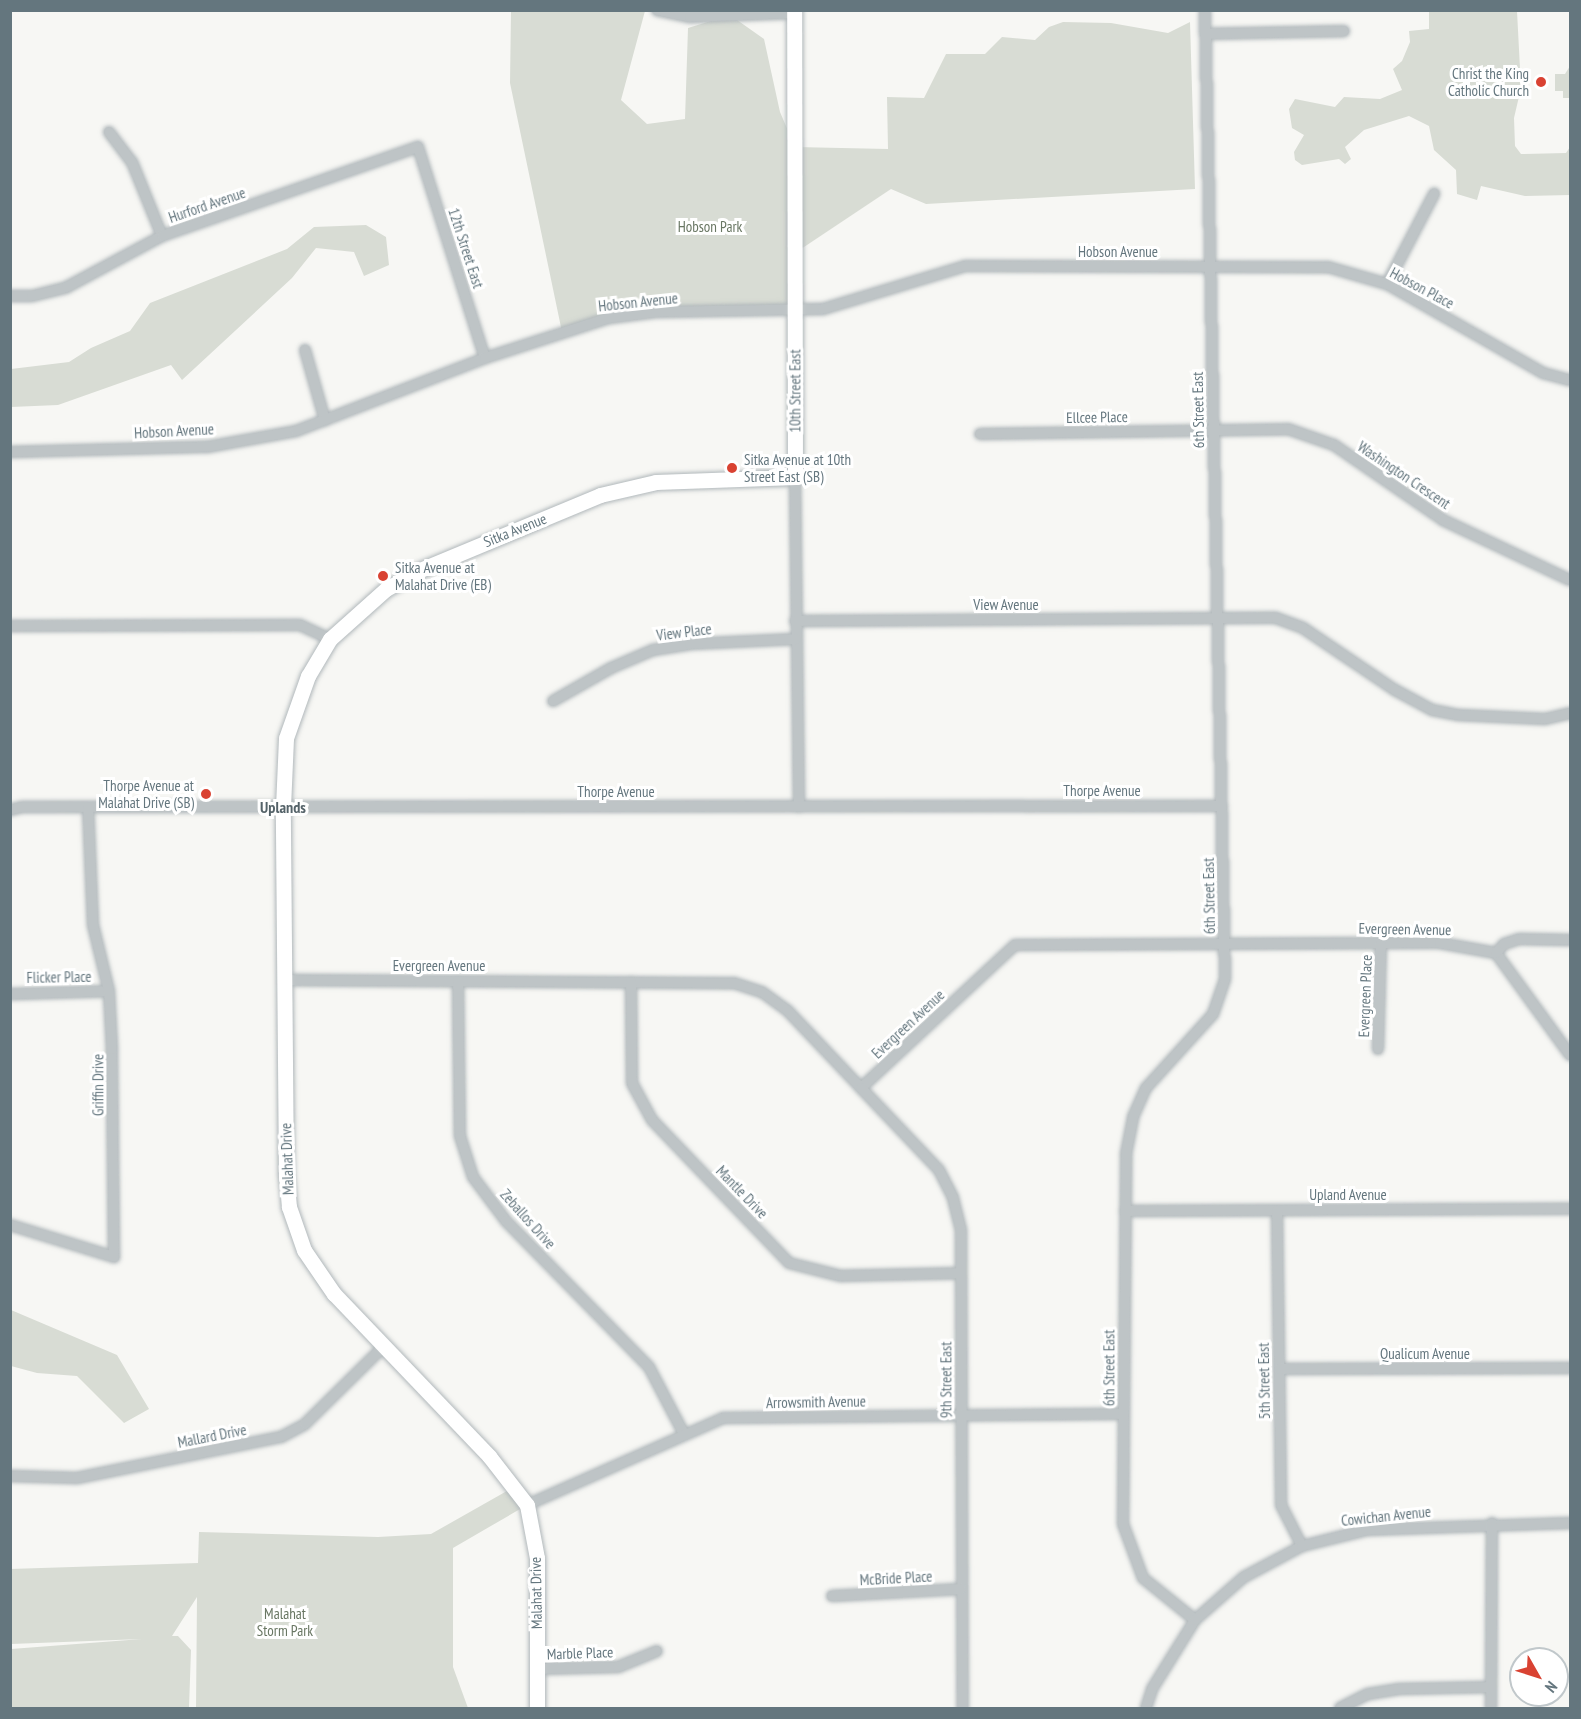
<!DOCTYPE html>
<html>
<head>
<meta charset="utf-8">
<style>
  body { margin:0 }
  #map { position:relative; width:1581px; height:1719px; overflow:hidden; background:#f7f7f4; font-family:"PT Sans Narrow",sans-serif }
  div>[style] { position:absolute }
  .green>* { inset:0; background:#d8dcd4 }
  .roads { filter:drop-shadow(0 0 2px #b1b8bb) drop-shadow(0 0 2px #b1b8bb) }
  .street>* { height:10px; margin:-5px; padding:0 5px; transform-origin:5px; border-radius:5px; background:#bec4c6 }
  .secondary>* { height:15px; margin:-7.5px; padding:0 7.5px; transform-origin:7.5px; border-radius:7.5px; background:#fff }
  .dots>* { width:16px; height:16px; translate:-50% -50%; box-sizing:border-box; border:3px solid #fff; border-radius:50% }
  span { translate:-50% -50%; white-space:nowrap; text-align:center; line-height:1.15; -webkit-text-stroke:6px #fff; paint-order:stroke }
  .poi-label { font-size:15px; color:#64767e }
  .right { translate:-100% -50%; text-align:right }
  .left { translate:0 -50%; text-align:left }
  .street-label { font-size:15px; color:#64767e }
  .park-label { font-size:15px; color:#687662 }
  .neighbourhood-label { font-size:16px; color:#556369; font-weight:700 }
  .frame { position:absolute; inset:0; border:12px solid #64767e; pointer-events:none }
  .north { position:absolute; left:1509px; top:1647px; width:60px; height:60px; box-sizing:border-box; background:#fff; border:2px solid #c1c8cb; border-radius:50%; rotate:129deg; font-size:16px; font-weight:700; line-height:24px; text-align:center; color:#64767e }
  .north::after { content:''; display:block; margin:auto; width:21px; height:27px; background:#d94232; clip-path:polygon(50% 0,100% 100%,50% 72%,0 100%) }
</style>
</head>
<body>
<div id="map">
  <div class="green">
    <div style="clip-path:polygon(511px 11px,645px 11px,621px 100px,647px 124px,685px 119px,688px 28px,730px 15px,764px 39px,780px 112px,795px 147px,888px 149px,887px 97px,924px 98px,946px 54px,985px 54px,1002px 37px,1035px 40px,1049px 27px,1063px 22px,1111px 23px,1168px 33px,1190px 22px,1195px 189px,926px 204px,891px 189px,795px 253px,795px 311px,656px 312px,562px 332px,510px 83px)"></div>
    <div style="clip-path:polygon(1429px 11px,1517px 11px,1521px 88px,1514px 118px,1515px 146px,1521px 154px,1566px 153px,1570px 147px,1570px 195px,1525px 196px,1481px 186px,1477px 200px,1457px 194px,1456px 170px,1434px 150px,1429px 126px,1409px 116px,1364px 130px,1345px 147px,1351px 159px,1345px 164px,1339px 159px,1302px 165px,1295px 160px,1294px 152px,1304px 135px,1292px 128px,1289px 109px,1295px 99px,1335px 107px,1344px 97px,1380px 99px,1402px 90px,1393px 69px,1402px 61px,1410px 42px,1409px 31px,1429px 29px)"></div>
    <div style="clip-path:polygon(1570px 66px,1570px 98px,1563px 98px,1563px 91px,1555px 91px,1555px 74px,1565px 74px)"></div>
    <div style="clip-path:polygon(366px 225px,386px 237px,389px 265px,364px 276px,354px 252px,316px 248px,292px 278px,182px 380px,171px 365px,58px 405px,11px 407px,11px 369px,69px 362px,91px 348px,130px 331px,150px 303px,287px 249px,314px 227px)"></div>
    <div style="clip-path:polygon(11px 1310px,117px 1355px,149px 1409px,124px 1423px,77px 1376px,37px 1373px,11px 1366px)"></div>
    <div style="clip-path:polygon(514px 1487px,527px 1505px,453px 1548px,453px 1667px,468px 1708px,196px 1708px,197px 1597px,172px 1636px,178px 1636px,191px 1650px,189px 1708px,11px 1708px,11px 1649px,142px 1639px,11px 1644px,10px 1569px,198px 1563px,199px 1532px,378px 1537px,431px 1534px)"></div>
  </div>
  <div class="roads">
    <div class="street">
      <div style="left:657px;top:10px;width:34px;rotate:12deg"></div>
      <div style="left:690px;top:17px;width:104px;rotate:-2.2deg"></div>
      <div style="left:1205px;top:34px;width:139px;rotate:-1.2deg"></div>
      <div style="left:109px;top:132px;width:38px;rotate:53deg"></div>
      <div style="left:132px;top:162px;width:80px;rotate:67.9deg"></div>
      <div style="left:1387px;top:284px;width:102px;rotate:-62.4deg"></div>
      <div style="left:10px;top:296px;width:22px"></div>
      <div style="left:32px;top:296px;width:36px;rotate:-14deg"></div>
      <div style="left:67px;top:287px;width:108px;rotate:-28.2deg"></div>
      <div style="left:162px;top:236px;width:271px;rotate:-19.2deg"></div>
      <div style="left:418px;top:147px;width:221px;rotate:72.4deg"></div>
      <div style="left:305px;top:350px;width:73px;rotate:74.1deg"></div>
      <div style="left:980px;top:434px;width:308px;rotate:-0.9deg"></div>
      <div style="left:1288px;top:429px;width:49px;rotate:19.2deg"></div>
      <div style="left:1334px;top:445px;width:132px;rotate:34.5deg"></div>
      <div style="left:1443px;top:520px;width:140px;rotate:25.3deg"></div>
      <div style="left:10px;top:452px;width:197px;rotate:-1.5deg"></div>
      <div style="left:207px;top:447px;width:90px;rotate:-10.2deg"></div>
      <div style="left:296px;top:431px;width:203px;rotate:-21.1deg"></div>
      <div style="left:485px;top:358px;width:130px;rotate:-17.9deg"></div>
      <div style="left:609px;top:318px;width:47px;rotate:-7.3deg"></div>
      <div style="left:656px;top:312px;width:167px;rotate:-1deg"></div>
      <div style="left:823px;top:309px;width:148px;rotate:-16.8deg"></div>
      <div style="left:965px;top:266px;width:363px;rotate:0.2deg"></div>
      <div style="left:1328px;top:267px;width:61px;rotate:16.1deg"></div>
      <div style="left:1387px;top:284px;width:180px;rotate:29.7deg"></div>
      <div style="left:1543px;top:373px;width:28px;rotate:15deg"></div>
      <div style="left:795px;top:477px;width:330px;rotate:89.3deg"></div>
      <div style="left:795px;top:621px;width:481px;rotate:-0.4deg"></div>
      <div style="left:1276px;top:618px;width:29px;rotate:20deg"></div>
      <div style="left:1303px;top:628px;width:111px;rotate:34deg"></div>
      <div style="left:1395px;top:690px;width:42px;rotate:28.4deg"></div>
      <div style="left:1432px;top:710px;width:26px;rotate:11deg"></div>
      <div style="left:1458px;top:715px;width:87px;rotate:2.6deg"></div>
      <div style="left:1545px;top:719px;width:26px;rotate:-13deg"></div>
      <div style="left:10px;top:626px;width:290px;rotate:-0.2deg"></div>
      <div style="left:300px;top:625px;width:33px;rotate:25deg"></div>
      <div style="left:553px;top:701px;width:67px;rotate:-29.6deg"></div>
      <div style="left:611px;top:668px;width:46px;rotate:-23.2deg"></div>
      <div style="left:653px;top:650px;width:37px;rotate:-9deg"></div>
      <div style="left:690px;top:644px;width:106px;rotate:-2.7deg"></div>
      <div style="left:10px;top:810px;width:12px;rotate:-14deg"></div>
      <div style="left:22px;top:807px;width:1200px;rotate:-0.05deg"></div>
      <div style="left:1496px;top:953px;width:126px;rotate:54deg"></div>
      <div style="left:285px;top:980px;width:449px;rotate:0.4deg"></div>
      <div style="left:734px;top:983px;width:29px;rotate:18deg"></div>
      <div style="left:762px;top:992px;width:31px;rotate:36deg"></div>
      <div style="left:787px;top:1010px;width:108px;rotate:46.5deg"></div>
      <div style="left:861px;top:1088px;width:210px;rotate:-42.9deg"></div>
      <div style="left:1015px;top:945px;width:425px;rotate:-0.3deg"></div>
      <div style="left:1440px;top:943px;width:57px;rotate:10.1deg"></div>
      <div style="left:1496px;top:953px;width:12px;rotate:-48deg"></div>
      <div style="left:1504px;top:944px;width:16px;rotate:-18deg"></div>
      <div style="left:1519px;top:939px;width:51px;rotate:1.1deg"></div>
      <div style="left:458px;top:981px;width:155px;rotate:89.3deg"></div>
      <div style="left:460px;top:1136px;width:43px;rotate:72.4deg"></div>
      <div style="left:473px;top:1177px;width:55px;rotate:53.1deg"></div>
      <div style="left:506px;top:1221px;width:204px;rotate:45.6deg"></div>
      <div style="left:649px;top:1367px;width:76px;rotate:62.4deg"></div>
      <div style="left:631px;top:982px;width:101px;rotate:89.4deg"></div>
      <div style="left:632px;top:1083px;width:42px;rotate:61.6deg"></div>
      <div style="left:652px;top:1120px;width:198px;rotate:46.2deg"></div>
      <div style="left:789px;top:1263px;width:54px;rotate:14deg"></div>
      <div style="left:841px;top:1276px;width:120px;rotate:-1.4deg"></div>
      <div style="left:10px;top:994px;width:99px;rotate:-1.7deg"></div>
      <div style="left:1378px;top:1049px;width:106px;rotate:-88.4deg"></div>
      <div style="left:861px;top:1088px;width:113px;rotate:46.4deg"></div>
      <div style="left:939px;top:1170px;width:31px;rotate:63deg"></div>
      <div style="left:953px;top:1198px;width:34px;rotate:76deg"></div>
      <div style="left:961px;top:1231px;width:477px;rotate:89.8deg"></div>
      <div style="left:1125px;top:1211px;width:445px;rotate:-0.3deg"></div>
      <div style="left:1277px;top:1211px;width:294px;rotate:89.2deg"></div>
      <div style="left:1281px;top:1505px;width:46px;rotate:62.9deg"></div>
      <div style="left:10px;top:1225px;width:109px;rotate:17.1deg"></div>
      <div style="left:114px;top:1257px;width:208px;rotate:-90.6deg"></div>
      <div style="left:112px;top:1049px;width:58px;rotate:-93deg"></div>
      <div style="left:109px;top:991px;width:68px;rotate:-103.6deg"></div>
      <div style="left:93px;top:925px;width:118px;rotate:-92.4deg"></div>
      <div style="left:1279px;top:1369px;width:291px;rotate:-0.2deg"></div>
      <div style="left:10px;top:1476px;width:67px;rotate:1.7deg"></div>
      <div style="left:77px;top:1478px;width:208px;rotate:-11.4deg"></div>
      <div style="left:281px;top:1437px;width:27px;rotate:-28deg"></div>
      <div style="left:305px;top:1424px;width:112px;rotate:-44.6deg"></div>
      <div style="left:527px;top:1505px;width:214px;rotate:-23.9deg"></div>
      <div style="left:723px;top:1418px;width:401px;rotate:-0.6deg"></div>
      <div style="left:832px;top:1596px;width:129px;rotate:-3.1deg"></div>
      <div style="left:1195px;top:1620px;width:67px;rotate:-141.1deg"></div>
      <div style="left:1143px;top:1578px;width:58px;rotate:-110.3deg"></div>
      <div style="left:1123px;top:1524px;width:370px;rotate:-89.5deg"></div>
      <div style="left:1126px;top:1154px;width:38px;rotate:-79deg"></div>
      <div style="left:1133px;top:1117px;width:32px;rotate:-66deg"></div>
      <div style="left:1146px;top:1088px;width:100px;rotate:-47.8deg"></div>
      <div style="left:1213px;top:1014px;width:37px;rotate:-71deg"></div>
      <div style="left:1225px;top:979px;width:969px;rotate:-91.18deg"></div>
      <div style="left:537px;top:1669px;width:81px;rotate:-1.4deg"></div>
      <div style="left:618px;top:1667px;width:42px;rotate:-22.3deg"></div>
      <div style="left:1146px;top:1708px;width:20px;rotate:-72deg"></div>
      <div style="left:1152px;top:1689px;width:81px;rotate:-58.1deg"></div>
      <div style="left:1195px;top:1620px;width:65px;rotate:-41.3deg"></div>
      <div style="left:1244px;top:1577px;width:66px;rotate:-28.1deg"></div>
      <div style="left:1302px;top:1546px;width:66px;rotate:-14deg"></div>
      <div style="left:1366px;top:1530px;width:204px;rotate:-2deg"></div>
      <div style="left:1340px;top:1708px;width:31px;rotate:-27deg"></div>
      <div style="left:1368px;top:1694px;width:30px;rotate:-9deg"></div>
      <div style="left:1398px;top:1689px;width:93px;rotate:-1.2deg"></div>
      <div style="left:1491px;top:1708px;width:185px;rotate:-89.7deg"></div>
    </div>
    <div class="secondary">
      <div style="left:537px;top:1708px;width:150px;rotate:-90deg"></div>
      <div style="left:537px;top:1558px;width:54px;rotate:-100.7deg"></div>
      <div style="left:527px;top:1505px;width:62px;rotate:-127.8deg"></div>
      <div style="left:489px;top:1456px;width:224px;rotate:-133.7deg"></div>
      <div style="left:334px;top:1294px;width:53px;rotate:-124.3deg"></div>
      <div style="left:304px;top:1250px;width:46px;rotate:-109.2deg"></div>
      <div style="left:289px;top:1207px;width:32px;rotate:-95deg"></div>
      <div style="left:286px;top:1175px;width:368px;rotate:-90.5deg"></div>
      <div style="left:283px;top:807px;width:69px;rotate:-87.5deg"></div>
      <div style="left:286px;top:738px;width:66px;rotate:-70.5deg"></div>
      <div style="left:308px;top:676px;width:43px;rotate:-59.3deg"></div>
      <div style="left:330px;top:639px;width:75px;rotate:-41.8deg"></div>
      <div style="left:386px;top:589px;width:39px;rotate:-29deg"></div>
      <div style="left:420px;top:570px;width:195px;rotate:-22.6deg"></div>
      <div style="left:600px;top:495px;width:57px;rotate:-13.1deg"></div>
      <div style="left:656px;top:482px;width:139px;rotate:-2.1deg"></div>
      <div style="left:795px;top:477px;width:467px;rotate:-90.1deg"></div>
    </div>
  </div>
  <div class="dots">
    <div style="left:1541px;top:82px;background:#d94232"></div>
    <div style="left:732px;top:468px;background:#d94232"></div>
    <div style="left:383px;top:576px;background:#d94232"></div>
    <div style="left:206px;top:794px;background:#d94232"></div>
  </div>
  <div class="poi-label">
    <span class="right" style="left:1529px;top:82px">Christ the King<br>Catholic Church</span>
    <span class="left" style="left:744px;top:468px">Sitka Avenue at 10th<br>Street East (SB)</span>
    <span class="left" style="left:395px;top:576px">Sitka Avenue at<br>Malahat Drive (EB)</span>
    <span class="right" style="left:194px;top:794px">Thorpe Avenue at<br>Malahat Drive (SB)</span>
  </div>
  <div class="street-label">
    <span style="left:207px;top:205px;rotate:-19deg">Hurford Avenue</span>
    <span style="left:466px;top:248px;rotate:72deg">12th Street East</span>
    <span style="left:1118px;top:252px">Hobson Avenue</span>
    <span style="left:1422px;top:288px;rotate:28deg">Hobson Place</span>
    <span style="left:638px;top:302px;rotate:-6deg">Hobson Avenue</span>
    <span style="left:795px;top:391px;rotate:-90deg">10th Street East</span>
    <span style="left:1198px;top:410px;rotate:-91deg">6th Street East</span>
    <span style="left:1097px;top:417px;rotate:-1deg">Ellcee Place</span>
    <span style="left:174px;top:431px;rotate:-3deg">Hobson Avenue</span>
    <span style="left:1404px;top:475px;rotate:34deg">Washington Crescent</span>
    <span style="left:515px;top:530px;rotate:-22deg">Sitka Avenue</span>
    <span style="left:1006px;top:605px">View Avenue</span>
    <span style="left:684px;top:632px;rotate:-7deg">View Place</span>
    <span style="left:1102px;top:791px">Thorpe Avenue</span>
    <span style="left:616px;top:792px">Thorpe Avenue</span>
    <span style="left:1209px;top:896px;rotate:-91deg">6th Street East</span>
    <span style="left:1405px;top:929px;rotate:1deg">Evergreen Avenue</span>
    <span style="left:439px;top:966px">Evergreen Avenue</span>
    <span style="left:59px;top:977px;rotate:-1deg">Flicker Place</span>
    <span style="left:1365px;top:996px;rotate:-88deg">Evergreen Place</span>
    <span style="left:908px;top:1024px;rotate:-43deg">Evergreen Avenue</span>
    <span style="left:98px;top:1085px;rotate:-90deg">Griffin Drive</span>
    <span style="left:287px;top:1159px;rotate:-92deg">Malahat Drive</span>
    <span style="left:742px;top:1192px;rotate:46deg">Mantle Drive</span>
    <span style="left:1348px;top:1195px">Upland Avenue</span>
    <span style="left:528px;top:1219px;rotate:48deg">Zeballos Drive</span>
    <span style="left:1425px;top:1354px">Qualicum Avenue</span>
    <span style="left:1109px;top:1368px;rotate:-90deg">6th Street East</span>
    <span style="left:946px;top:1380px;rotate:-90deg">9th Street East</span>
    <span style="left:1264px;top:1381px;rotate:-91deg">5th Street East</span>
    <span style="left:816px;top:1402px;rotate:-1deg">Arrowsmith Avenue</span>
    <span style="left:212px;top:1436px;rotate:-11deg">Mallard Drive</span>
    <span style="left:1386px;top:1516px;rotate:-6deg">Cowichan Avenue</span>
    <span style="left:896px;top:1578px;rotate:-3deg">McBride Place</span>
    <span style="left:536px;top:1593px;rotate:-91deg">Malahat Drive</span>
    <span style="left:580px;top:1653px;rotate:-2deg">Marble Place</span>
  </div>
  <div class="park-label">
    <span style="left:710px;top:227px">Hobson Park</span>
    <span style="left:285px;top:1622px">Malahat<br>Storm Park</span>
  </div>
  <div class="neighbourhood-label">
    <span style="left:283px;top:807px">Uplands</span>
  </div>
  <div class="frame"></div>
  <div class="north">N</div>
</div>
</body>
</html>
